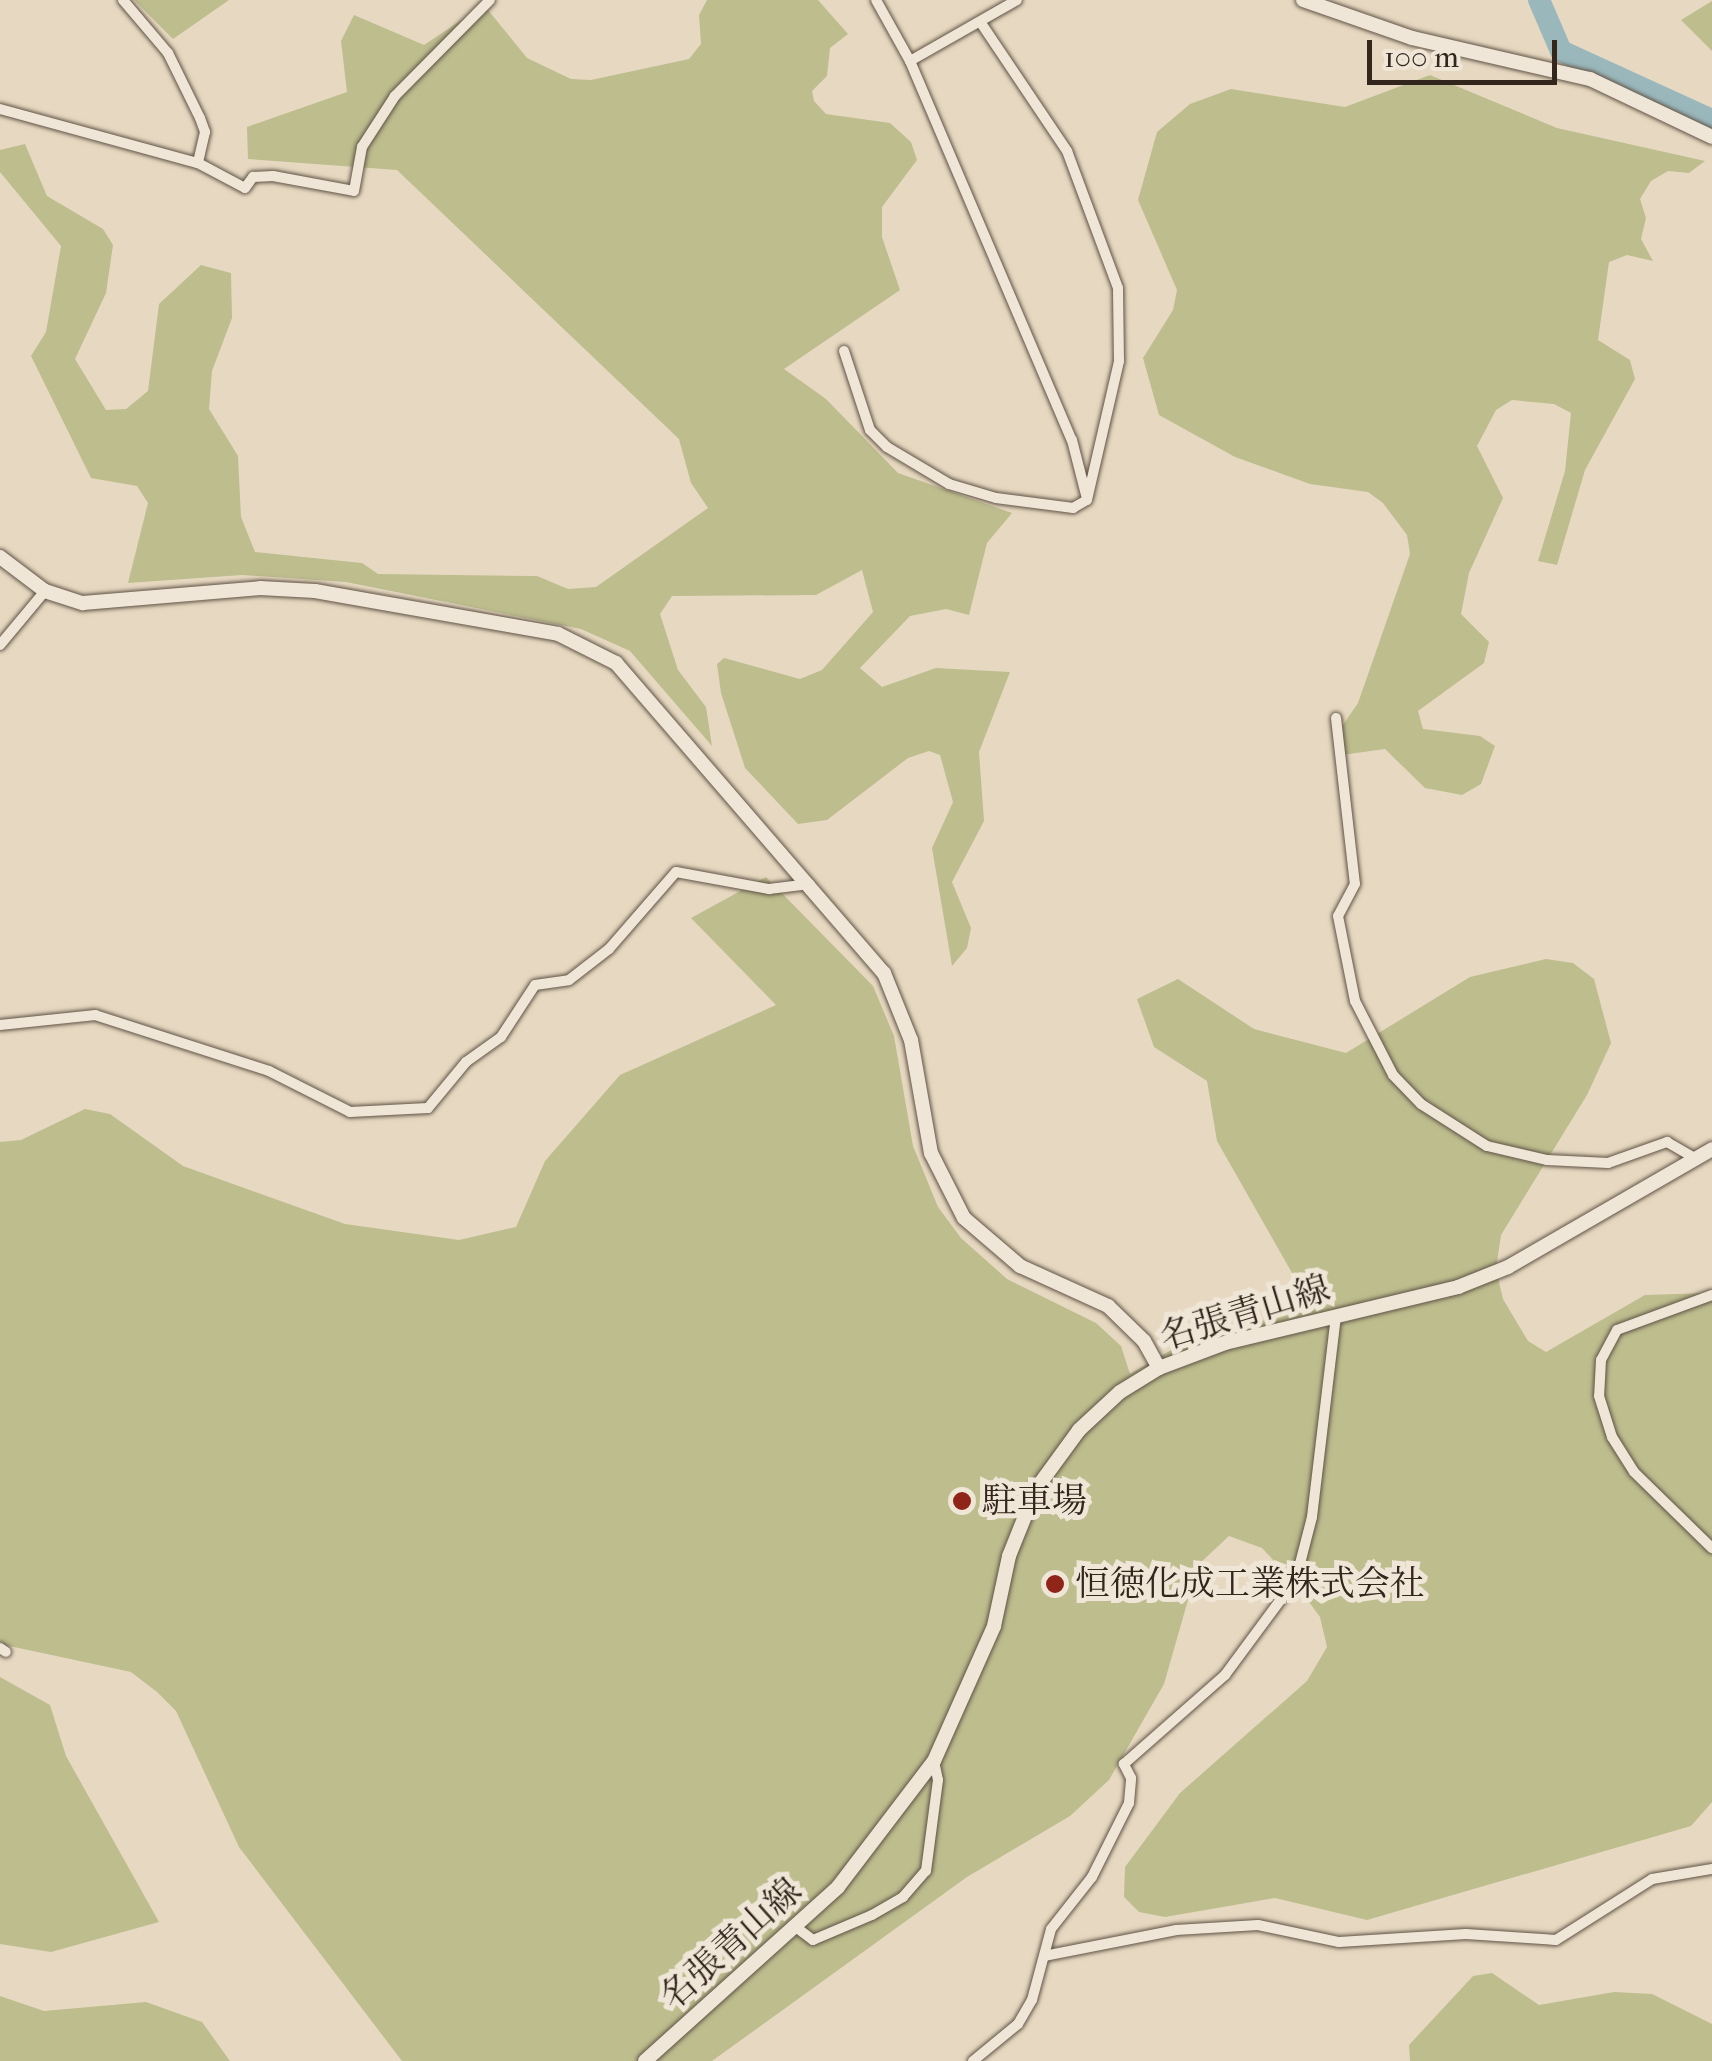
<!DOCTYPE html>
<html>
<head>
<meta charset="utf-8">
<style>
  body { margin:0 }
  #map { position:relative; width:1712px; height:2061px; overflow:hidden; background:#e7d9c1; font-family:"IM FELL French Canon","Noto Serif JP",serif }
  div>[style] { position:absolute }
  .green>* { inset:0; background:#bdbd8e }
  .river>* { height:22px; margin:-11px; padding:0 11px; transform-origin:11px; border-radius:11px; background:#9ab8bc }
  .roads { filter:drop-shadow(0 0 2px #605346) drop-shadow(0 0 2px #605346) }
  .street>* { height:10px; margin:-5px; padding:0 5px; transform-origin:5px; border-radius:5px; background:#efe6d7 }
  .secondary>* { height:14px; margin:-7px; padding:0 7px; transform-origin:7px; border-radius:7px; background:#efe6d7 }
  .dots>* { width:28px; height:28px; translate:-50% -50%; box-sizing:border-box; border:5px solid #efe6d7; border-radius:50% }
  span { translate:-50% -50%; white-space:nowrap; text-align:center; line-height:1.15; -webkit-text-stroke:10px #efe6d7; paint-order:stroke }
  .street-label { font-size:35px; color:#33261d }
  .poi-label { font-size:35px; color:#33261d }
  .left { translate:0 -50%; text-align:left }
  .scale { position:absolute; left:1367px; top:40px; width:190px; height:45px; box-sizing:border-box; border:5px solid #33261d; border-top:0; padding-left:12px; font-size:30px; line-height:35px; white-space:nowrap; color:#33261d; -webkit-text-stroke:8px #efe6d7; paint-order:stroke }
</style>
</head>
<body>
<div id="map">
  <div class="green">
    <div style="clip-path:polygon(134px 0,229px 0,173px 39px)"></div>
    <div style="clip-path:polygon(707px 0,818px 0,848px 34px,830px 48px,827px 76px,812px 91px,814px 101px,826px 114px,890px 123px,911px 142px,917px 160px,882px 207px,882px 237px,900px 290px,784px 369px,826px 399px,898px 473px,1012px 513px,987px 543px,969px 615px,946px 609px,910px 616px,860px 668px,882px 687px,936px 668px,1010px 672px,979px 752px,984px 821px,952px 882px,971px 928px,967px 948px,952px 966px,932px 848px,953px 802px,940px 755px,929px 751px,908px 758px,827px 820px,798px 824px,745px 768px,721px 693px,717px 664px,724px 658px,800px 679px,822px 670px,873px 612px,862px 570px,816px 595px,672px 596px,660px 614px,678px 670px,706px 707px,712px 746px,630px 651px,581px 629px,346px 582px,242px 575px,128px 583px,148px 503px,137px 486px,91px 478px,31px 356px,46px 332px,61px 246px,0 172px,0 150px,25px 144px,47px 196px,103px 229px,113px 245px,106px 293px,75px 359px,106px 410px,126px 409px,148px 391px,159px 304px,201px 265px,231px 273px,232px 318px,212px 371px,209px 409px,238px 456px,241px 517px,255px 552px,362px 563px,378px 574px,537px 576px,568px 589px,596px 587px,708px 508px,691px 483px,679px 439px,397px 170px,248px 159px,247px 127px,347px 92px,341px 41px,354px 15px,424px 45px,484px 5px,527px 58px,571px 79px,591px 80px,689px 59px,701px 44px,699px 15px)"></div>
    <div style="clip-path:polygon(1712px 1px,1712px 51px,1681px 20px)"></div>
    <div style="clip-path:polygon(1430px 75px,1557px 128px,1705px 161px,1689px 173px,1668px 171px,1651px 181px,1640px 199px,1646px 218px,1641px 239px,1653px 261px,1627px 255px,1609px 262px,1598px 340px,1630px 360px,1635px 379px,1585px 470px,1557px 565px,1538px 561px,1565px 471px,1571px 413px,1554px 404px,1512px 400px,1496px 410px,1477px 446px,1503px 498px,1469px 573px,1461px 614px,1489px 642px,1484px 663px,1418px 711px,1423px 729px,1480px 736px,1495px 746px,1481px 784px,1462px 795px,1425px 788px,1385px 749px,1342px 755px,1336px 735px,1358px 703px,1410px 554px,1407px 535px,1383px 503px,1368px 492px,1310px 484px,1235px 457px,1159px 415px,1143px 358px,1173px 310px,1177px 290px,1138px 200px,1157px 132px,1190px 104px,1231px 89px,1345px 107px)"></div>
    <div style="clip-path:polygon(766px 877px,873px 986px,894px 1036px,913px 1146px,938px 1207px,961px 1238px,1007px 1279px,1096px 1323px,1121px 1346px,1130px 1374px,1190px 1339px,1312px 1308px,1217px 1141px,1207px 1081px,1154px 1047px,1137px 999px,1178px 979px,1254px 1029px,1346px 1053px,1470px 977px,1546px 959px,1573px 963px,1594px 979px,1611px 1043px,1587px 1095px,1501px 1235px,1496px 1269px,1503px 1299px,1528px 1341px,1546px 1352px,1645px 1295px,1712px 1293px,1712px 1802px,1691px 1826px,1367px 1920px,1275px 1898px,1165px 1917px,1139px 1912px,1124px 1897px,1125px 1867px,1180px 1793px,1307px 1681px,1327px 1647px,1320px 1617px,1298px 1587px,1262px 1548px,1229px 1536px,1198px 1565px,1164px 1684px,1109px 1780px,1070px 1816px,967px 1877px,712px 2061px,402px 2061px,239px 1847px,176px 1711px,157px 1692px,131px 1672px,0 1644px,0 1142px,21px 1140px,85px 1109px,110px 1114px,183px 1166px,345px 1224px,459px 1240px,516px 1227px,545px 1161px,620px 1075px,776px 1005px,691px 918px)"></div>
    <div style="clip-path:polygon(0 1677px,50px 1705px,66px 1756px,159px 1922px,51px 1952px,0 1944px)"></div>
    <div style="clip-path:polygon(1492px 1973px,1539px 2005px,1614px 1992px,1652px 1994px,1712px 2024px,1712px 2061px,1410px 2061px,1409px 2045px,1473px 1976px)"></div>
    <div style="clip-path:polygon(0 1996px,44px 2011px,146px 2002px,202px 2022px,230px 2061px,0 2061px)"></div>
  </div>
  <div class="river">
    <div style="left:1539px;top:0;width:56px;rotate:66.7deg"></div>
    <div style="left:1561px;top:51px;width:166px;rotate:24.6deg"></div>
  </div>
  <div class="roads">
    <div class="street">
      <div style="left:123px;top:0;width:70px;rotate:49.7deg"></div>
      <div style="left:168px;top:53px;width:72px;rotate:63.8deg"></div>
      <div style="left:200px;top:118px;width:15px;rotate:70deg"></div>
      <div style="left:205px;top:132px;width:32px;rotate:103deg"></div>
      <div style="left:876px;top:0;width:70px;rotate:60.9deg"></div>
      <div style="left:910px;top:61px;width:412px;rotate:66.9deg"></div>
      <div style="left:1072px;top:440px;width:57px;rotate:75.7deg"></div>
      <div style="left:910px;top:61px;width:123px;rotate:-29.7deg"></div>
      <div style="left:0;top:109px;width:205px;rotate:15.3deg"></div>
      <div style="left:198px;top:163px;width:53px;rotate:28deg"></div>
      <div style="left:245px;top:188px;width:14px;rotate:-54deg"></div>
      <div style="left:253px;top:177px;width:20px;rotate:-3deg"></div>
      <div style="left:273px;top:176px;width:82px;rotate:10.5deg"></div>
      <div style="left:354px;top:191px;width:45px;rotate:-79.7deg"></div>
      <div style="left:362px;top:147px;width:61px;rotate:-57.1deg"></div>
      <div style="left:395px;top:96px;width:135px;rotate:-45.3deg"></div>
      <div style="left:844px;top:351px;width:83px;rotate:71.8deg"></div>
      <div style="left:870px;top:430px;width:24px;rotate:45deg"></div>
      <div style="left:887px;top:447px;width:72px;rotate:30.8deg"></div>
      <div style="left:949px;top:484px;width:49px;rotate:16.6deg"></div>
      <div style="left:996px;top:498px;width:78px;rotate:7.4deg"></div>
      <div style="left:1073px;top:508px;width:16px;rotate:-30deg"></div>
      <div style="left:1087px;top:500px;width:143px;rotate:-77deg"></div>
      <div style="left:1119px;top:361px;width:73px;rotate:-90.8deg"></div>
      <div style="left:1118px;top:288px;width:146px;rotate:-110.4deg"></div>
      <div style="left:1067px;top:151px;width:154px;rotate:-123.9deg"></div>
      <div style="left:0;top:645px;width:70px;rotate:-50.2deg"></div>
      <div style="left:1336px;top:718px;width:167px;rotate:83.5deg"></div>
      <div style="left:1355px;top:884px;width:36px;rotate:118deg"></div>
      <div style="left:1338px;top:916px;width:87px;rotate:78.7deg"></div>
      <div style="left:1355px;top:1001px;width:83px;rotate:62.8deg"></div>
      <div style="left:1393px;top:1075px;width:40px;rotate:46deg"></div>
      <div style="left:1421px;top:1104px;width:78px;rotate:32.5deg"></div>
      <div style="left:1487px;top:1146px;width:62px;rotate:13.1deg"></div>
      <div style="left:1547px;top:1160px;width:61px;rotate:2.8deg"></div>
      <div style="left:1608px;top:1163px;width:63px;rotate:-19.6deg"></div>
      <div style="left:1667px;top:1142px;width:32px;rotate:30deg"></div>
      <div style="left:0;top:1025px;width:96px;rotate:-6deg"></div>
      <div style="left:95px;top:1015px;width:183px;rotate:17.8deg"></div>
      <div style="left:269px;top:1071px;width:91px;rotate:26.8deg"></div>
      <div style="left:350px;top:1112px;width:78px;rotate:-2.9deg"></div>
      <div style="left:428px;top:1108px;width:60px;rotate:-50.4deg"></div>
      <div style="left:466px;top:1062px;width:43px;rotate:-35.5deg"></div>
      <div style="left:501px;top:1037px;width:62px;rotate:-56.8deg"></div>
      <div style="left:535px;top:985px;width:34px;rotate:-8deg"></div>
      <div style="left:569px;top:980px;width:51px;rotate:-37.8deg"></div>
      <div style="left:609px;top:949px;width:102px;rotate:-49deg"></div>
      <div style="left:676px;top:872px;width:95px;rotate:10.4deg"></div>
      <div style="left:769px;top:889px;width:41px;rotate:-7deg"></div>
      <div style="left:1712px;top:1295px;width:101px;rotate:159.8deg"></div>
      <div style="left:1617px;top:1330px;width:34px;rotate:118deg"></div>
      <div style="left:1601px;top:1360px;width:36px;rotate:93deg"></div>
      <div style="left:1599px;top:1396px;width:43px;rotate:72.4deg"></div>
      <div style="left:1612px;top:1437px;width:41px;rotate:57.8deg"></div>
      <div style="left:1634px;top:1472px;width:109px;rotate:44.3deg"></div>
      <div style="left:0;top:1648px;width:7px;rotate:34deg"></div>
      <div style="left:797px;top:1928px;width:20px;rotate:37deg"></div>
      <div style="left:813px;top:1940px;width:64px;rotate:-23deg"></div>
      <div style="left:872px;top:1915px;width:36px;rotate:-30deg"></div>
      <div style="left:903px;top:1897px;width:35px;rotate:-49deg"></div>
      <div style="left:926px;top:1871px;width:92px;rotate:-82.5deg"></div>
      <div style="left:938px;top:1780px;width:19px;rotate:-102deg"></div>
      <div style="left:1044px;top:1956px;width:135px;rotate:-11.1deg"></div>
      <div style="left:1176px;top:1930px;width:82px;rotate:-3.5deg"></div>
      <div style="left:1258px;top:1925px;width:83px;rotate:11.9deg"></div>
      <div style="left:1339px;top:1942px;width:127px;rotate:-3.6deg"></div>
      <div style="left:1466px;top:1934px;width:90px;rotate:3.8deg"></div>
      <div style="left:1556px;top:1940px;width:114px;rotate:-32.4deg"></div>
      <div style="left:1652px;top:1879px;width:61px;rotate:-9.5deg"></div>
      <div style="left:973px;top:2061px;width:58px;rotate:-39.4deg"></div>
      <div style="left:1018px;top:2024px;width:28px;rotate:-60deg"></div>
      <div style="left:1032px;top:2000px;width:73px;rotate:-75deg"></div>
      <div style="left:1051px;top:1929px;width:66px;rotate:-51.7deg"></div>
      <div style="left:1092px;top:1877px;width:83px;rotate:-63.4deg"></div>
      <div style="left:1129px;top:1803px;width:25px;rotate:-85deg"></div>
      <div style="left:1131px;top:1778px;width:16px;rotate:-117deg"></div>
      <div style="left:1124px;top:1764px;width:135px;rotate:-41.4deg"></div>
      <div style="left:1225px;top:1675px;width:119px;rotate:-53.5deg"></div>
      <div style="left:1296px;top:1579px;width:64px;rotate:-75.5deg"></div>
      <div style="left:1312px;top:1517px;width:202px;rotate:-83.2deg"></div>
    </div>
    <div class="secondary">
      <div style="left:1303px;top:0;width:115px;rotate:19.2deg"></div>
      <div style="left:1412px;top:38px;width:183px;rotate:13deg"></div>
      <div style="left:1590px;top:79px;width:135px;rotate:25.4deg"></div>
      <div style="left:0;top:557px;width:56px;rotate:37.1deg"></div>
      <div style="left:45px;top:591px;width:40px;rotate:18deg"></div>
      <div style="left:83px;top:603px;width:178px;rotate:-4.8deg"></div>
      <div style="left:260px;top:588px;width:55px;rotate:3.1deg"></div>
      <div style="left:315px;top:591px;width:247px;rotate:10deg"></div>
      <div style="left:558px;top:634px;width:65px;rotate:26.6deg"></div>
      <div style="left:616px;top:663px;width:410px;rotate:49.2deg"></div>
      <div style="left:884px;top:973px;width:72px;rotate:68.1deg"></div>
      <div style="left:911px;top:1040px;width:115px;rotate:80deg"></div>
      <div style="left:931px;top:1153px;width:73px;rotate:63.1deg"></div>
      <div style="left:964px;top:1218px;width:74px;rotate:40.6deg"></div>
      <div style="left:1020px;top:1266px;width:97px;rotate:24.4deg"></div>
      <div style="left:1108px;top:1306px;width:50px;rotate:44.2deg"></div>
      <div style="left:1144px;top:1341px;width:31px;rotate:61deg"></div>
      <div style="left:645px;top:2061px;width:260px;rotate:-42deg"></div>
      <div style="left:838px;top:1887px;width:158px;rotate:-52.7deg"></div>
      <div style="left:934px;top:1761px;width:148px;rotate:-66deg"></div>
      <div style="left:994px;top:1626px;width:72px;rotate:-77.9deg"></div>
      <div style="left:1009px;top:1556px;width:72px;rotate:-68.1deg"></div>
      <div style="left:1036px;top:1489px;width:73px;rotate:-53.9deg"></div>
      <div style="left:1079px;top:1430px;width:56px;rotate:-42.8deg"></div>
      <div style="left:1120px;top:1392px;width:46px;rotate:-31.6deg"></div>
      <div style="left:1159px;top:1368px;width:71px;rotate:-20.7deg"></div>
      <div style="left:1225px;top:1343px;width:240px;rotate:-13.5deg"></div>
      <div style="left:1458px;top:1287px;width:54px;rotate:-21.8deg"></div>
      <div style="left:1508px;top:1267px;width:236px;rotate:-30deg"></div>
    </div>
  </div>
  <div class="dots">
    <div style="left:962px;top:1501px;background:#8f2418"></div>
    <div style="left:1055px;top:1584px;background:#8f2418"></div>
  </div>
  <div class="street-label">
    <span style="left:1245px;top:1313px;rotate:-17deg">名張青山線</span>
    <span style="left:731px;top:1944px;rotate:-42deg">名張青山線</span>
  </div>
  <div class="poi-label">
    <span class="left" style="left:982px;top:1501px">駐車場</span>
    <span class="left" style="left:1075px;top:1584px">恒徳化成工業株式会社</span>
  </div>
  <div class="scale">100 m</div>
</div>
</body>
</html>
